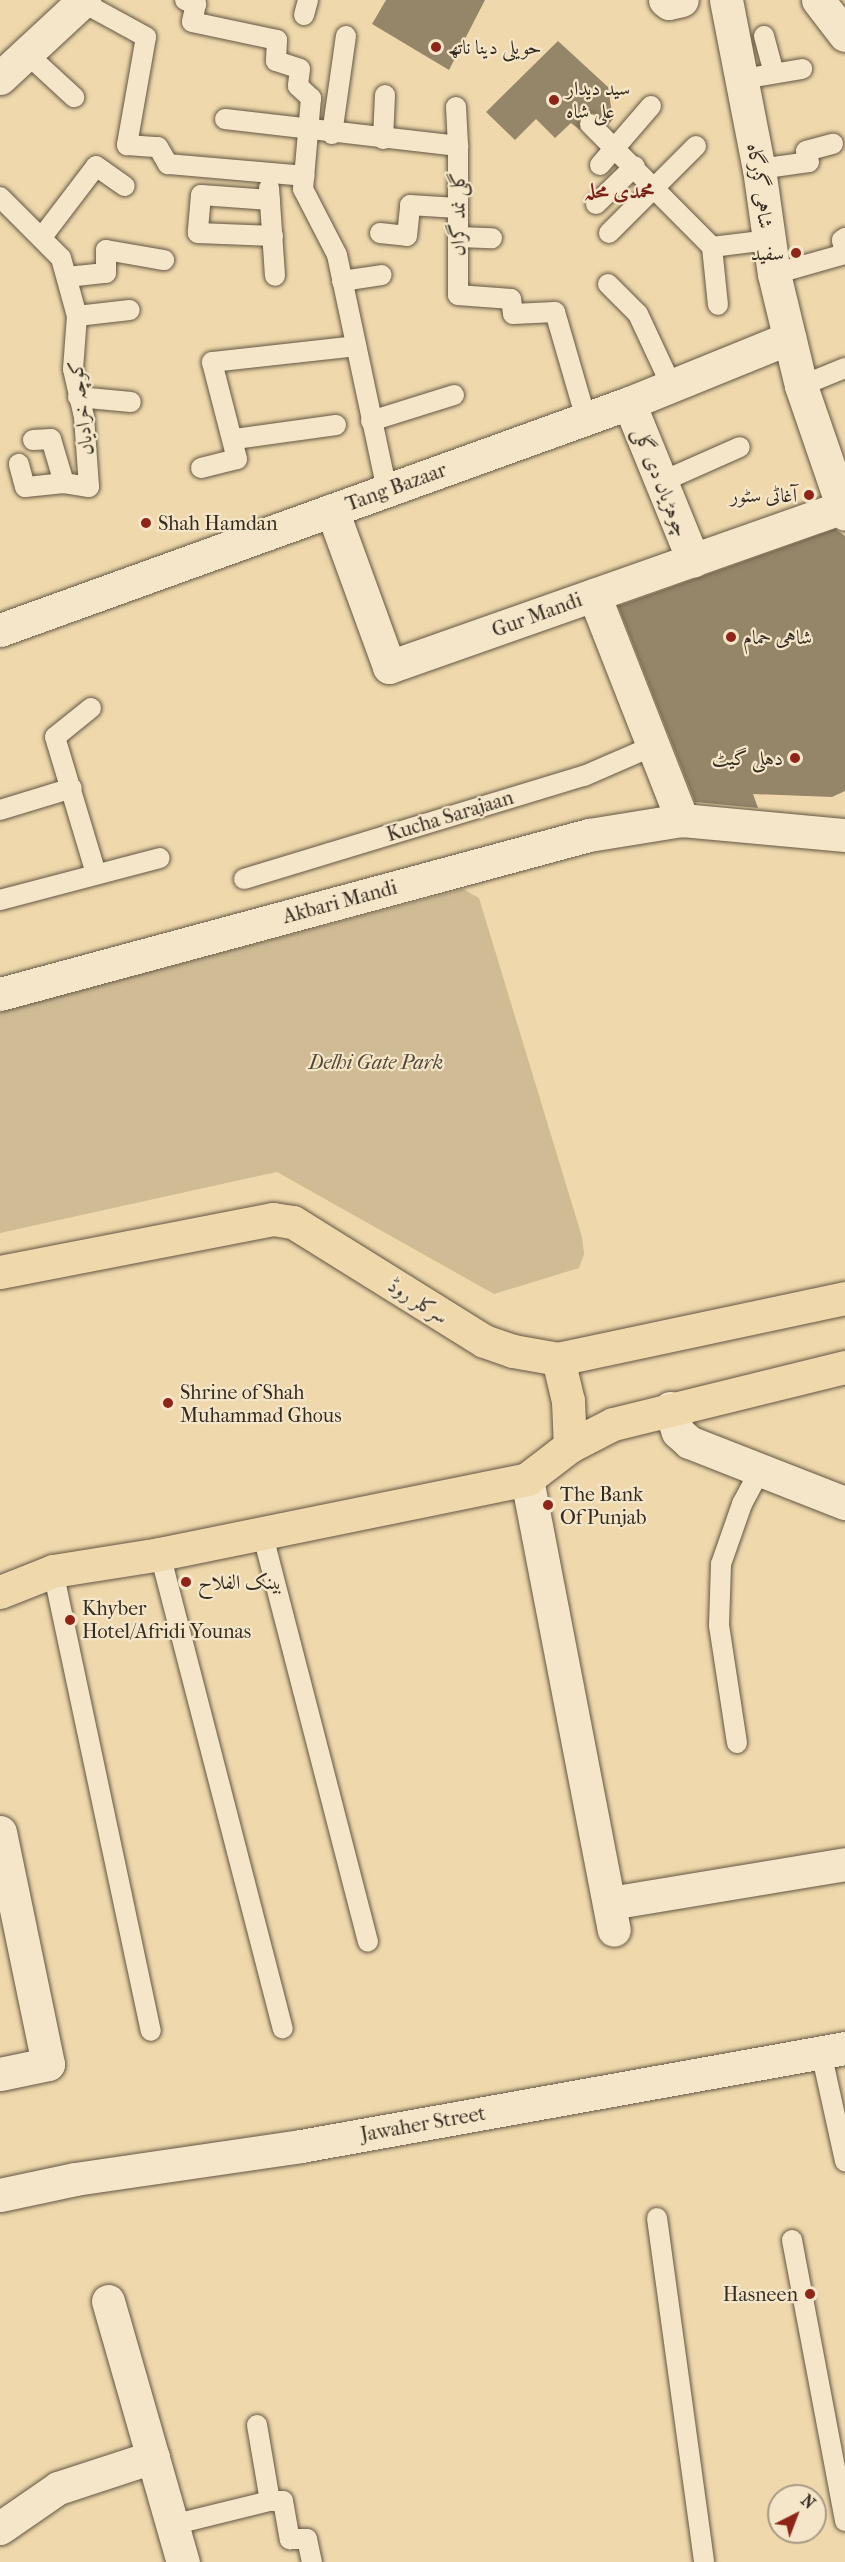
<!DOCTYPE html>
<html>
<head>
<meta charset="utf-8">
<style>
  body { margin:0 }
  #map { position:relative; width:845px; height:2562px; overflow:hidden; background:#efd9ac; font-family:"IM FELL French Canon",Amiri,serif }
  div>[style] { position:absolute }
  .green>* { inset:0; background:#cfbb94 }
  .building>* { inset:0; background:#958569 }
  .roads { filter:drop-shadow(0 0 2px #635643) drop-shadow(0 0 2px #635643) }
  .lane>* { height:20px; margin:-10px; padding:0 10px; transform-origin:10px; border-radius:10px; background:#f5e6c9 }
  .street>* { height:33px; margin:-16.5px; padding:0 16.5px; transform-origin:16.5px; border-radius:16.5px; background:#f5e6c9 }
  .secondary>* { height:33px; margin:-16.5px; padding:0 16.5px; transform-origin:16.5px; border-radius:16.5px; background:#f5e6c9 }
  .primary>* { height:33px; margin:-16.5px; padding:0 16.5px; transform-origin:16.5px; border-radius:16.5px; background:#efd9ac }
  .dots>* { width:16px; height:16px; translate:-50% -50%; box-sizing:border-box; border:3px solid #f5e6c9; border-radius:50% }
  span { translate:-50% -50%; white-space:nowrap; text-align:center; line-height:1.15; -webkit-text-stroke:4.5px #f5e6c9; paint-order:stroke }
  .poi-label { font-size:20px; color:#342b20 }
  .left { translate:0 -50%; text-align:left }
  .right { translate:-100% -50%; text-align:right }
  .street-label { font-size:20px; color:#342b20 }
  .park-label { font-size:20px; color:#534837; font-style:italic }
  .neighbourhood-label { font-size:21px; color:#7a1f14; font-weight:700 }
  .north { position:absolute; left:767px; top:2484px; width:60px; height:60px; box-sizing:border-box; background:#f5e6c9; border:2px solid #a89b85; border-radius:50%; rotate:42deg; font-size:16px; font-weight:700; line-height:24px; text-align:center; color:#342b20 }
  .north::after { content:''; display:block; margin:auto; width:21px; height:27px; background:#8f2418; clip-path:polygon(50% 0,100% 100%,50% 72%,0 100%) }
</style>
</head>
<body>
<div id="map">
  <div class="green">
    <div style="clip-path:polygon(463px 889px,479px 898px,582px 1237px,584px 1254px,579px 1268px,494px 1294px,277px 1172px,0 1233px,0 1012px)"></div>
  </div>
  <div class="building">
    <div style="clip-path:polygon(386px 0,485px 0,449px 70px,372px 24px)"></div>
    <div style="clip-path:polygon(558px 41px,608px 87px,613px 119px,608px 125px,594px 113px,586px 113px,579px 120px,580px 130px,571px 123px,555px 138px,536px 119px,515px 140px,486px 112px)"></div>
    <div style="clip-path:polygon(835px 529px,845px 536px,845px 791px,832px 797px,753px 794px,758px 808px,695px 802px,618px 606px)"></div>
  </div>
  <div class="roads">
    <div class="lane">
      <div style="left:185px;top:0;width:12px;rotate:20deg"></div>
      <div style="left:196px;top:4px;width:18px;rotate:103deg"></div>
      <div style="left:192px;top:22px;width:87px;rotate:12deg"></div>
      <div style="left:277px;top:40px;width:21px;rotate:93deg"></div>
      <div style="left:276px;top:61px;width:25px;rotate:18deg"></div>
      <div style="left:300px;top:69px;width:17px;rotate:97deg"></div>
      <div style="left:298px;top:86px;width:18px;rotate:43deg"></div>
      <div style="left:311px;top:98px;width:91px;rotate:95deg"></div>
      <div style="left:303px;top:189px;width:74px;rotate:62.7deg"></div>
      <div style="left:337px;top:255px;width:241px;rotate:78deg"></div>
      <div style="left:82px;top:2px;width:73px;rotate:28.7deg"></div>
      <div style="left:146px;top:37px;width:110px;rotate:100deg"></div>
      <div style="left:127px;top:145px;width:31px;rotate:4deg"></div>
      <div style="left:158px;top:147px;width:20px;rotate:60deg"></div>
      <div style="left:168px;top:164px;width:137px;rotate:5deg"></div>
      <div style="left:304px;top:15px;width:16px;rotate:-75deg"></div>
      <div style="left:764px;top:36px;width:38px;rotate:75deg"></div>
      <div style="left:25px;top:52px;width:67px;rotate:42.6deg"></div>
      <div style="left:743px;top:79px;width:60px;rotate:-9.6deg"></div>
      <div style="left:456px;top:107px;width:39px;rotate:87deg"></div>
      <div style="left:225px;top:119px;width:235px;rotate:6.6deg"></div>
      <div style="left:458px;top:146px;width:149px;rotate:90deg"></div>
      <div style="left:458px;top:295px;width:53px;rotate:4.3deg"></div>
      <div style="left:511px;top:299px;width:15px;rotate:82deg"></div>
      <div style="left:513px;top:314px;width:42px;rotate:-2.7deg"></div>
      <div style="left:555px;top:312px;width:111px;rotate:73.8deg"></div>
      <div style="left:590px;top:124px;width:173px;rotate:45.2deg"></div>
      <div style="left:712px;top:247px;width:56px;rotate:-7.1deg"></div>
      <div style="left:332px;top:134px;width:99px;rotate:-81.9deg"></div>
      <div style="left:383px;top:139px;width:44px;rotate:-87.4deg"></div>
      <div style="left:600px;top:165px;width:78px;rotate:-49.2deg"></div>
      <div style="left:759px;top:169px;width:50px;rotate:-8deg"></div>
      <div style="left:809px;top:162px;width:11px;rotate:-105deg"></div>
      <div style="left:806px;top:151px;width:28px;rotate:-15deg"></div>
      <div style="left:269px;top:188px;width:88px;rotate:86.1deg"></div>
      <div style="left:0;top:197px;width:86px;rotate:45deg"></div>
      <div style="left:61px;top:258px;width:60px;rotate:74.6deg"></div>
      <div style="left:77px;top:316px;width:53px;rotate:94.3deg"></div>
      <div style="left:73px;top:369px;width:49px;rotate:77.1deg"></div>
      <div style="left:84px;top:417px;width:70px;rotate:85.9deg"></div>
      <div style="left:89px;top:487px;width:25px;rotate:-171deg"></div>
      <div style="left:64px;top:483px;width:39px;rotate:174deg"></div>
      <div style="left:25px;top:487px;width:24px;rotate:-105deg"></div>
      <div style="left:270px;top:200px;width:69px;rotate:-175.9deg"></div>
      <div style="left:201px;top:195px;width:38px;rotate:95deg"></div>
      <div style="left:198px;top:233px;width:75px;rotate:2.3deg"></div>
      <div style="left:596px;top:204px;width:54px;rotate:-44.3deg"></div>
      <div style="left:380px;top:233px;width:27px;rotate:6deg"></div>
      <div style="left:407px;top:236px;width:31px;rotate:-84deg"></div>
      <div style="left:410px;top:205px;width:47px;rotate:3.7deg"></div>
      <div style="left:609px;top:233px;width:123px;rotate:-45deg"></div>
      <div style="left:42px;top:237px;width:89px;rotate:-52.7deg"></div>
      <div style="left:96px;top:166px;width:35px;rotate:35deg"></div>
      <div style="left:458px;top:237px;width:34px;rotate:2deg"></div>
      <div style="left:712px;top:247px;width:58px;rotate:84.1deg"></div>
      <div style="left:774px;top:274px;width:74px;rotate:-15.7deg"></div>
      <div style="left:845px;top:254px;width:14px;rotate:-102deg"></div>
      <div style="left:842px;top:240px;width:4px;rotate:-34deg"></div>
      <div style="left:67px;top:277px;width:39px;rotate:-6deg"></div>
      <div style="left:106px;top:273px;width:23px;rotate:-90deg"></div>
      <div style="left:106px;top:250px;width:59px;rotate:9.8deg"></div>
      <div style="left:342px;top:281px;width:40px;rotate:-8.5deg"></div>
      <div style="left:608px;top:284px;width:42px;rotate:45deg"></div>
      <div style="left:638px;top:314px;width:81px;rotate:65deg"></div>
      <div style="left:77px;top:316px;width:53px;rotate:-6.5deg"></div>
      <div style="left:801px;top:386px;width:48px;rotate:-22.2deg"></div>
      <div style="left:78px;top:397px;width:53px;rotate:5.4deg"></div>
      <div style="left:371px;top:421px;width:87px;rotate:-17.4deg"></div>
      <div style="left:235px;top:439px;width:102px;rotate:-7.9deg"></div>
      <div style="left:33px;top:440px;width:18px;rotate:-3deg"></div>
      <div style="left:51px;top:439px;width:46px;rotate:73.5deg"></div>
      <div style="left:201px;top:468px;width:37px;rotate:-14deg"></div>
      <div style="left:237px;top:459px;width:100px;rotate:-104.5deg"></div>
      <div style="left:212px;top:362px;width:145px;rotate:-6.3deg"></div>
      <div style="left:661px;top:482px;width:86px;rotate:-23.9deg"></div>
      <div style="left:91px;top:708px;width:46px;rotate:141.1deg"></div>
      <div style="left:55px;top:737px;width:143px;rotate:73.3deg"></div>
      <div style="left:0;top:810px;width:75px;rotate:-17deg"></div>
      <div style="left:244px;top:879px;width:355px;rotate:-16.9deg"></div>
      <div style="left:584px;top:776px;width:75px;rotate:-23.5deg"></div>
      <div style="left:0;top:900px;width:165px;rotate:-14.7deg"></div>
      <div style="left:262px;top:1532px;width:423px;rotate:75.5deg"></div>
      <div style="left:160px;top:1554px;width:490px;rotate:75.5deg"></div>
      <div style="left:53px;top:1571px;width:470px;rotate:78deg"></div>
      <div style="left:737px;top:1743px;width:119px;rotate:-98.7deg"></div>
      <div style="left:719px;top:1625px;width:61px;rotate:-88.1deg"></div>
      <div style="left:721px;top:1564px;width:64px;rotate:-70.7deg"></div>
      <div style="left:742px;top:1504px;width:38px;rotate:-62deg"></div>
      <div style="left:821px;top:2052px;width:112px;rotate:77.6deg"></div>
      <div style="left:657px;top:2218px;width:347px;rotate:82.2deg"></div>
      <div style="left:792px;top:2240px;width:286px;rotate:79.3deg"></div>
      <div style="left:257px;top:2425px;width:77px;rotate:80.3deg"></div>
      <div style="left:270px;top:2501px;width:13px"></div>
      <div style="left:283px;top:2501px;width:39px;rotate:80deg"></div>
      <div style="left:290px;top:2539px;width:17px"></div>
      <div style="left:307px;top:2539px;width:24px;rotate:78deg"></div>
      <div style="left:172px;top:2525px;width:101px;rotate:-13.8deg"></div>
    </div>
    <div class="street">
      <div style="left:665px;top:0;width:5px;rotate:37deg"></div>
      <div style="left:669px;top:3px;width:13px;rotate:-13deg"></div>
      <div style="left:818px;top:0;width:44px;rotate:52.4deg"></div>
      <div style="left:0;top:78px;width:115px;rotate:-42.9deg"></div>
      <div style="left:629px;top:403px;width:170px;rotate:67.8deg"></div>
      <div style="left:332px;top:510px;width:167px;rotate:70deg"></div>
      <div style="left:389px;top:667px;width:484px;rotate:-19.4deg"></div>
      <div style="left:594px;top:595px;width:242px;rotate:68.6deg"></div>
      <div style="left:0;top:630px;width:669px;rotate:-19.84deg"></div>
      <div style="left:629px;top:403px;width:173px;rotate:-22.1deg"></div>
      <div style="left:0;top:994px;width:610px;rotate:-15.11deg"></div>
      <div style="left:589px;top:835px;width:94px;rotate:-9.2deg"></div>
      <div style="left:682px;top:820px;width:164px;rotate:5.3deg"></div>
      <div style="left:670px;top:1408px;width:25px;rotate:72deg"></div>
      <div style="left:678px;top:1432px;width:15px;rotate:42deg"></div>
      <div style="left:689px;top:1442px;width:168px;rotate:21.4deg"></div>
      <div style="left:527px;top:1479px;width:459px;rotate:79.1deg"></div>
      <div style="left:0;top:1832px;width:237px;rotate:78.3deg"></div>
      <div style="left:48px;top:2064px;width:49px;rotate:168.2deg"></div>
      <div style="left:610px;top:1903px;width:238px;rotate:-9.4deg"></div>
      <div style="left:108px;top:2301px;width:272px;rotate:74deg"></div>
      <div style="left:0;top:2528px;width:70px;rotate:-34.6deg"></div>
      <div style="left:58px;top:2488px;width:100px;rotate:-18.1deg"></div>
    </div>
    <div class="secondary">
      <div style="left:726px;top:0;width:172px;rotate:79deg"></div>
      <div style="left:759px;top:169px;width:106px;rotate:81.9deg"></div>
      <div style="left:774px;top:274px;width:115px;rotate:76.4deg"></div>
      <div style="left:801px;top:386px;width:135px;rotate:71deg"></div>
      <div style="left:0;top:2195px;width:77px;rotate:-12deg"></div>
      <div style="left:75px;top:2179px;width:228px;rotate:-8.3deg"></div>
      <div style="left:301px;top:2146px;width:553px;rotate:-10.21deg"></div>
    </div>
    <div class="primary">
      <div style="left:0;top:1272px;width:278px;rotate:-11deg"></div>
      <div style="left:273px;top:1219px;width:20px;rotate:9deg"></div>
      <div style="left:293px;top:1222px;width:225px;rotate:31.9deg"></div>
      <div style="left:484px;top:1341px;width:31px;rotate:19deg"></div>
      <div style="left:513px;top:1351px;width:46px;rotate:10.1deg"></div>
      <div style="left:558px;top:1359px;width:293px;rotate:-12deg"></div>
      <div style="left:558px;top:1359px;width:43px;rotate:76.6deg"></div>
      <div style="left:568px;top:1401px;width:45px;rotate:87.5deg"></div>
      <div style="left:0;top:1592px;width:57px;rotate:-21.6deg"></div>
      <div style="left:53px;top:1571px;width:108px;rotate:-9deg"></div>
      <div style="left:160px;top:1554px;width:375px;rotate:-11.5deg"></div>
      <div style="left:527px;top:1479px;width:54px;rotate:-37.5deg"></div>
      <div style="left:570px;top:1446px;width:48px;rotate:-27.1deg"></div>
      <div style="left:613px;top:1424px;width:239px;rotate:-13.8deg"></div>
    </div>
  </div>
  <div class="dots">
    <div style="left:436px;top:47px;background:#8f2418"></div>
    <div style="left:554px;top:100px;background:#8f2418"></div>
    <div style="left:796px;top:253px;background:#8f2418"></div>
    <div style="left:809px;top:495px;background:#8f2418"></div>
    <div style="left:146px;top:523px;background:#8f2418"></div>
    <div style="left:731px;top:637px;background:#8f2418"></div>
    <div style="left:795px;top:758px;background:#8f2418"></div>
    <div style="left:168px;top:1403px;background:#8f2418"></div>
    <div style="left:548px;top:1505px;background:#8f2418"></div>
    <div style="left:186px;top:1582px;background:#8f2418"></div>
    <div style="left:70px;top:1620px;background:#8f2418"></div>
    <div style="left:810px;top:2294px;background:#8f2418"></div>
  </div>
  <div class="poi-label">
    <span class="left" style="left:448px;top:47px">حویلی دینا ناتھ</span>
    <span class="left" style="left:566px;top:100px">سید دیدار<br>علی شاہ</span>
    <span class="right" style="left:784px;top:253px">سفید</span>
    <span class="right" style="left:797px;top:495px">آغاٹی سٹور</span>
    <span class="left" style="left:158px;top:523px">Shah Hamdan</span>
    <span class="left" style="left:743px;top:637px">شاہی حمام</span>
    <span class="right" style="left:783px;top:758px">دہلی گیٹ</span>
    <span class="left" style="left:180px;top:1404px">Shrine of Shah<br>Muhammad Ghous</span>
    <span class="left" style="left:560px;top:1506px">The Bank<br>Of Punjab</span>
    <span class="left" style="left:198px;top:1582px">بینک الفلاح</span>
    <span class="left" style="left:82px;top:1620px">Khyber<br>Hotel/Afridi Younas</span>
    <span class="right" style="left:798px;top:2294px">Hasneen</span>
  </div>
  <div class="street-label">
    <span style="left:760px;top:186px;rotate:82deg">شاہی گزرگاہ</span>
    <span style="left:458px;top:214px;rotate:-90deg">گلی نمد گراں</span>
    <span style="left:81px;top:408px;rotate:-97deg">کوچہ خرادیاں</span>
    <span style="left:661px;top:482px;rotate:68deg">چوہڑیاں دی گلی</span>
    <span style="left:396px;top:487px;rotate:-20deg">Tang Bazaar</span>
    <span style="left:537px;top:615px;rotate:-20deg">Gur Mandi</span>
    <span style="left:450px;top:816px;rotate:-17deg">Kucha Sarajaan</span>
    <span style="left:340px;top:902px;rotate:-15deg">Akbari Mandi</span>
    <span style="left:418px;top:1301px;rotate:32deg">سرکلر روڈ</span>
    <span style="left:423px;top:2124px;rotate:-10deg">Jawaher Street</span>
  </div>
  <div class="park-label">
    <span style="left:376px;top:1062px">Delhi Gate Park</span>
  </div>
  <div class="neighbourhood-label">
    <span style="left:619px;top:191px">محمدی محلہ</span>
  </div>
  <div class="north">N</div>
</div>
</body>
</html>
